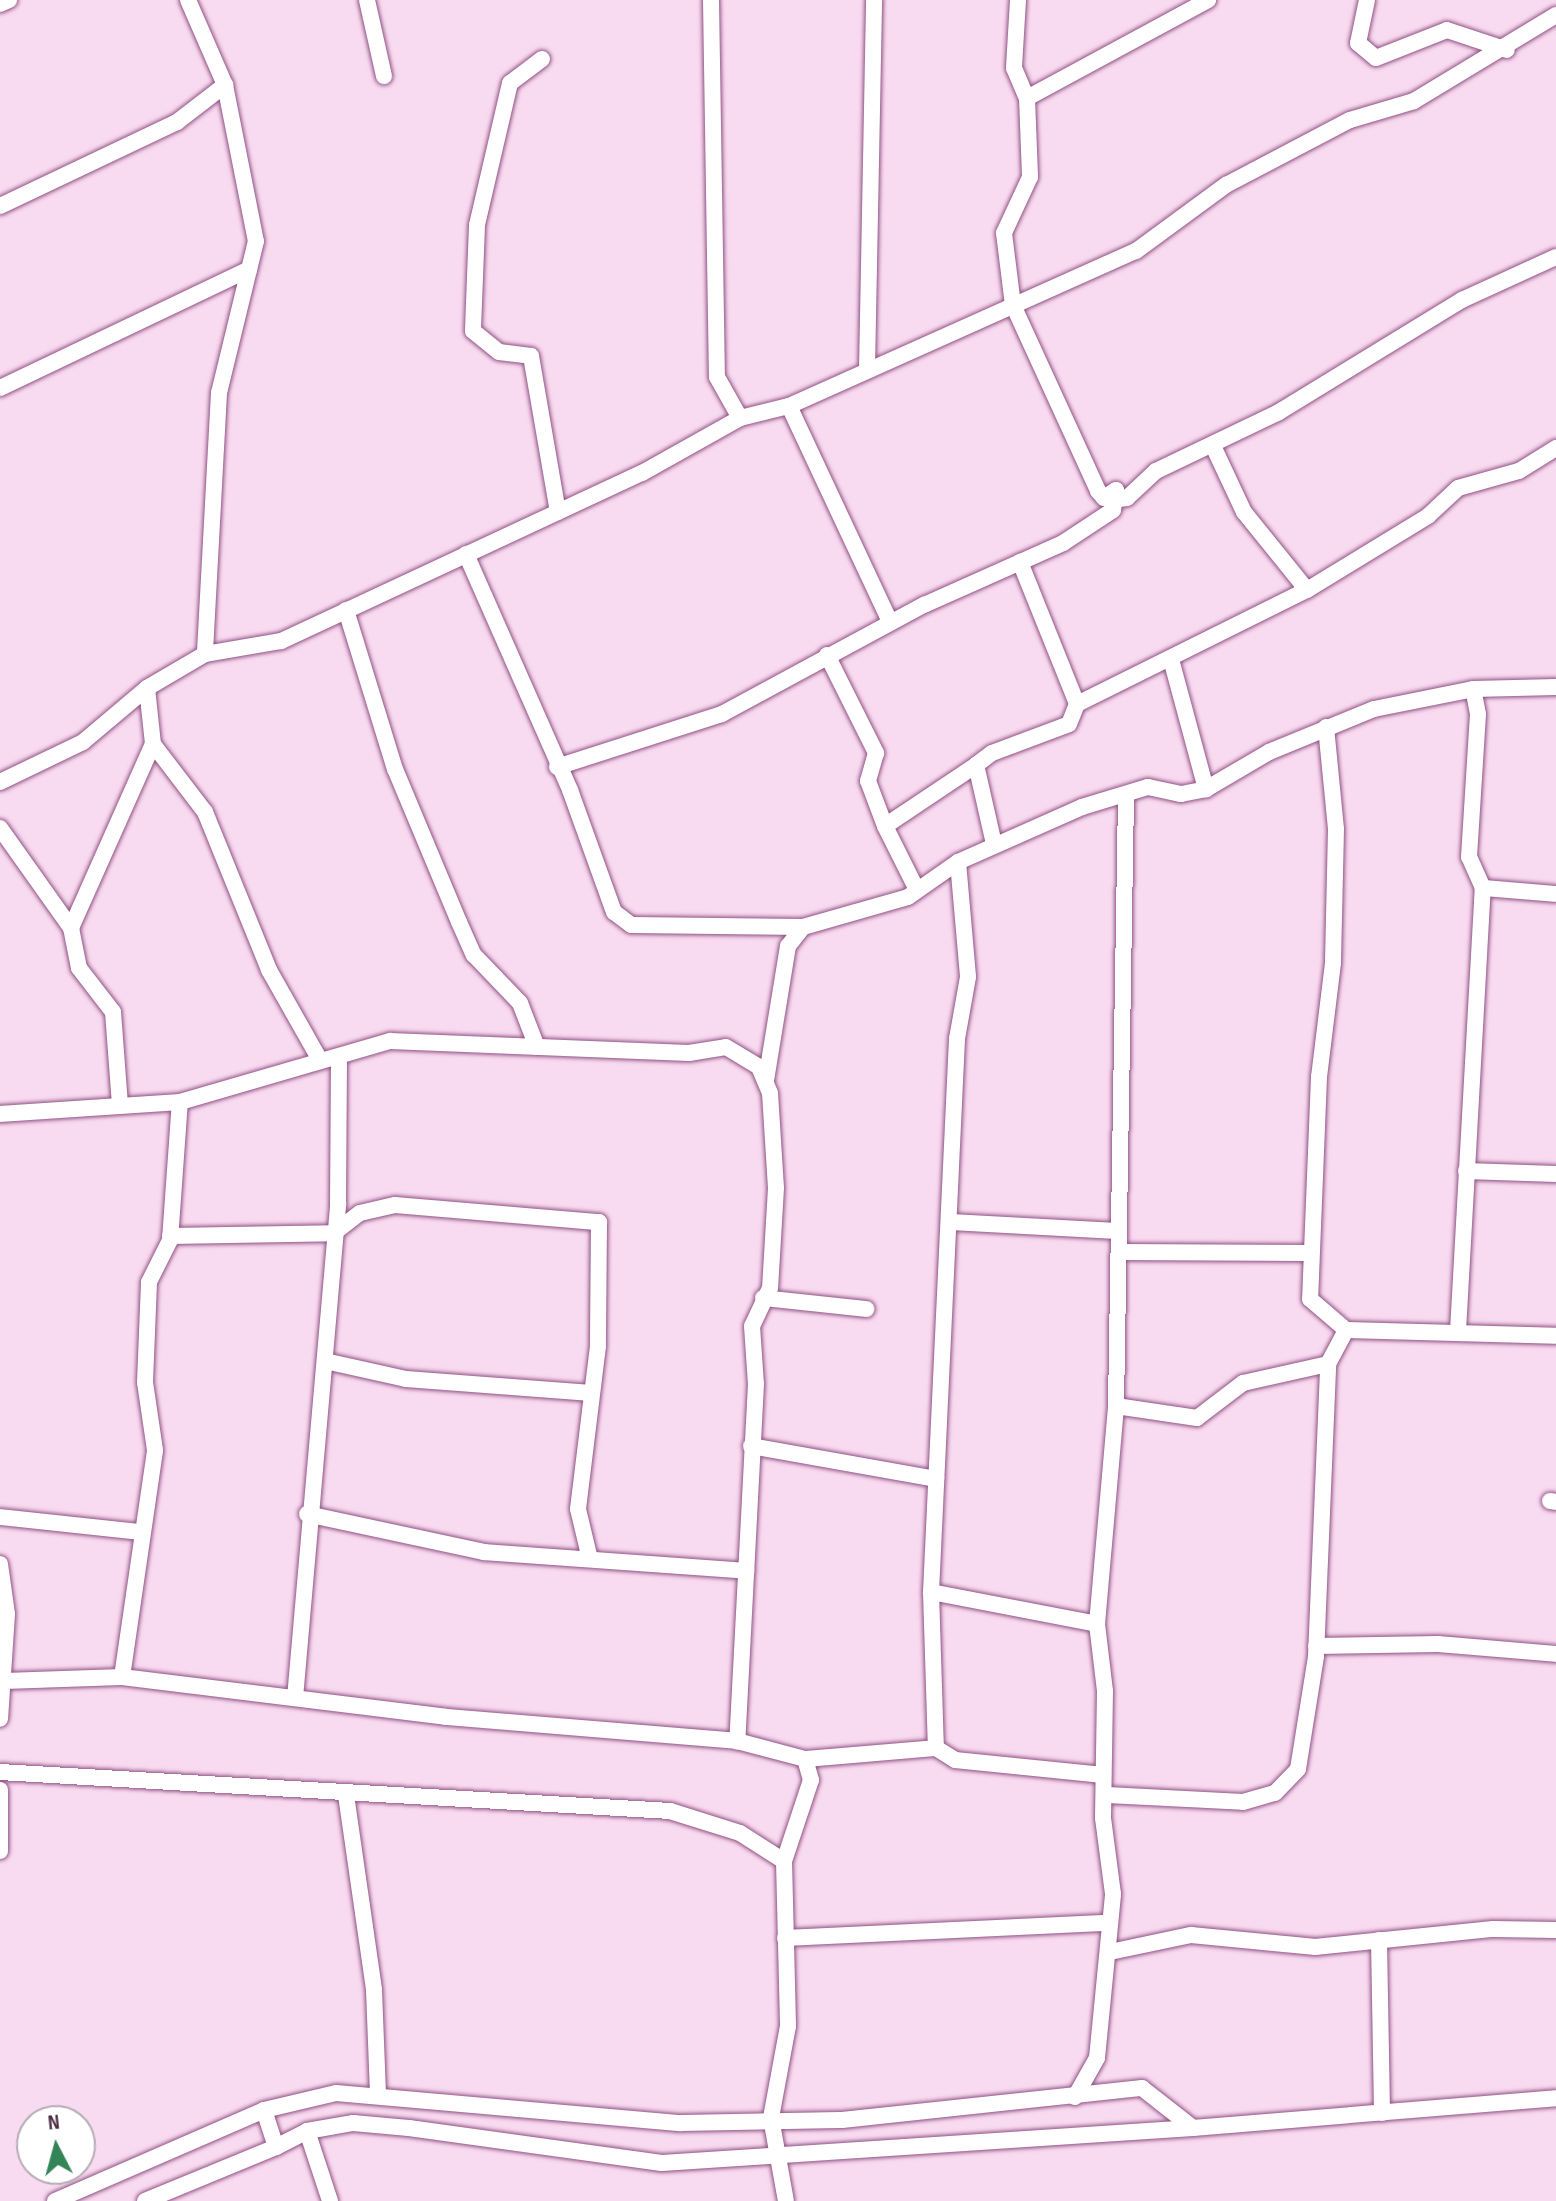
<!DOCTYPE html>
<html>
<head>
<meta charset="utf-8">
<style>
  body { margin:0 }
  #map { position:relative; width:1556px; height:2201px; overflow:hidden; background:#f9dbf1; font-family:"Sofia Sans Condensed",sans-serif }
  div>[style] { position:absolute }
  .roads { filter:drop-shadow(0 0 2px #915183) drop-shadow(0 0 2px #915183) }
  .minor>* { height:16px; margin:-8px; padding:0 8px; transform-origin:8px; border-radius:8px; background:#fff }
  span { translate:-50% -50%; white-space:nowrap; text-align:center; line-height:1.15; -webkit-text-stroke:8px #fff; paint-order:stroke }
  .north { position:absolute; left:16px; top:2105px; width:80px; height:80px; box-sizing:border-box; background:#fff; border:2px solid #b7abb4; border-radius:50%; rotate:354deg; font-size:22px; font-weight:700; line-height:32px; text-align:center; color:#4b2e44 }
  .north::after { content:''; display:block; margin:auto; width:28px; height:36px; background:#338557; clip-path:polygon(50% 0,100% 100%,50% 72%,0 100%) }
</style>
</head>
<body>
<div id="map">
  <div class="roads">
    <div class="minor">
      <div style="left:188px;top:0;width:93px;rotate:66.5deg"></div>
      <div style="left:225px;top:85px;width:159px;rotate:78.8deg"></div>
      <div style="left:256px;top:241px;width:156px;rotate:103.7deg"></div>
      <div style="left:219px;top:393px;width:261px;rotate:93.1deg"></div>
      <div style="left:367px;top:0;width:78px;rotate:77.4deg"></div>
      <div style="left:711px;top:0;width:377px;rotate:89.1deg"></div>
      <div style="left:717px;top:377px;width:47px;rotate:60.7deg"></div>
      <div style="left:1018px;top:0;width:68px;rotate:93.4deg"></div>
      <div style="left:1014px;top:68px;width:33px;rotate:67deg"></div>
      <div style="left:1027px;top:98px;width:206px;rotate:-28.4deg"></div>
      <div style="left:1367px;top:0;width:44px;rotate:101.8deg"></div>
      <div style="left:1358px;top:43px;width:23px;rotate:40deg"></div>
      <div style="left:1376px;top:58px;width:76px;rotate:-21.5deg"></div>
      <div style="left:1447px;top:30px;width:63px;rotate:18.4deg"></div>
      <div style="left:0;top:4px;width:10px;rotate:-24deg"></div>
      <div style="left:542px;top:59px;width:40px;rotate:143deg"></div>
      <div style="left:510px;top:83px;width:146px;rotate:103.1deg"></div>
      <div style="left:477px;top:225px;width:106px;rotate:92.2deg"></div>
      <div style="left:473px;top:331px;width:33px;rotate:39deg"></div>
      <div style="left:499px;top:352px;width:32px;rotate:7deg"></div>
      <div style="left:531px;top:356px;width:158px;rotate:80.2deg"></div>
      <div style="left:1027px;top:98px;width:79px;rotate:87.8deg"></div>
      <div style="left:1030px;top:177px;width:62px;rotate:114.9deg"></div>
      <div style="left:1004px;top:233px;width:73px;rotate:82.9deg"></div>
      <div style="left:1013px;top:305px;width:205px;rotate:65.4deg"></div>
      <div style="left:1098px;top:491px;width:9px;rotate:49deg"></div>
      <div style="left:1104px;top:498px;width:14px;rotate:-34deg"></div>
      <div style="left:0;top:206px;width:196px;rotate:-25.4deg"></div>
      <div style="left:177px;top:122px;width:61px;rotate:-37.6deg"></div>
      <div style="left:867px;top:369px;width:369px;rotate:-88.9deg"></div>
      <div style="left:0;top:388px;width:276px;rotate:-25.5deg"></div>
      <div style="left:789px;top:406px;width:238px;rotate:64.9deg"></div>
      <div style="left:1214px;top:448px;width:71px;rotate:64.9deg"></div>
      <div style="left:1244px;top:512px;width:100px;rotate:51.1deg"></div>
      <div style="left:1116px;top:490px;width:9px;rotate:72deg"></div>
      <div style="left:1119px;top:499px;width:8px;rotate:-7deg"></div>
      <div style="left:1127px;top:498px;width:40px;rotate:-43deg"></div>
      <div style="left:1156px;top:471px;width:136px;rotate:-25.6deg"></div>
      <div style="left:1279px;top:412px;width:215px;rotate:-31.5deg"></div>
      <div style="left:1462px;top:300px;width:103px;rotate:-24.6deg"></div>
      <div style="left:466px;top:554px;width:258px;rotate:66.2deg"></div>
      <div style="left:570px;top:790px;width:130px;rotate:70.2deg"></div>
      <div style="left:614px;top:912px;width:21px;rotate:37deg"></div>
      <div style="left:631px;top:925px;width:172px;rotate:0.7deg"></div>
      <div style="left:803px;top:927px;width:24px;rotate:128deg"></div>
      <div style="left:788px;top:946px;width:136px;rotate:99.3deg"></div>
      <div style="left:1020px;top:562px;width:153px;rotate:68.1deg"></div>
      <div style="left:346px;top:610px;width:166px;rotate:72.9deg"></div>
      <div style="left:395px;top:769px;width:166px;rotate:67.3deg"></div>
      <div style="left:459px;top:922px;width:36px;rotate:66deg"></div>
      <div style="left:474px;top:955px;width:66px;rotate:46.2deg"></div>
      <div style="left:520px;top:1003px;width:47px;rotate:68.9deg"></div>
      <div style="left:827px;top:655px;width:110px;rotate:63.4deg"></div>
      <div style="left:876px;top:753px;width:29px;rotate:106deg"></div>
      <div style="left:868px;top:781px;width:48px;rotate:69.3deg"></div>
      <div style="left:1172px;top:663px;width:131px;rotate:74.9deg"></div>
      <div style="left:1326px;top:727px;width:102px;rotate:84.4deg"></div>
      <div style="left:1336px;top:829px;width:134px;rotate:91.3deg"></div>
      <div style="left:1333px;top:963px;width:115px;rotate:97deg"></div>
      <div style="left:1319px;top:1077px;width:222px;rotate:92.3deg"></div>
      <div style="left:1310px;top:1299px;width:48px;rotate:40.7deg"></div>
      <div style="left:1346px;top:1330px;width:210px;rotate:1.6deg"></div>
      <div style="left:153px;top:744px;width:86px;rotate:52.6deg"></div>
      <div style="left:205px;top:812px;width:170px;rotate:67.9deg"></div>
      <div style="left:269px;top:970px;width:103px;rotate:60.5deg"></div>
      <div style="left:557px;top:767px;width:173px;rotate:-17.8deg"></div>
      <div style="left:722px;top:714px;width:230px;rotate:-28.4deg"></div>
      <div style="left:924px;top:605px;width:152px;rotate:-24deg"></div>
      <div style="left:1063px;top:543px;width:60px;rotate:-33.4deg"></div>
      <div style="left:1113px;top:510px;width:20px;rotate:-81deg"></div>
      <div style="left:0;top:782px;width:92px;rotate:-25.7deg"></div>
      <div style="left:83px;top:742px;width:84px;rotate:-40.2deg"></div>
      <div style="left:147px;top:688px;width:67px;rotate:-30.4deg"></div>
      <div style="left:205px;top:654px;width:77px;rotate:-9.7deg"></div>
      <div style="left:281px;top:641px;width:398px;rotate:-25deg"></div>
      <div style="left:642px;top:473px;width:112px;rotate:-29.3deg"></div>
      <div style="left:740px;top:418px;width:50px;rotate:-13.8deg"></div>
      <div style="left:789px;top:406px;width:380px;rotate:-24.1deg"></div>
      <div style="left:1136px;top:251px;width:112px;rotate:-36.3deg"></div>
      <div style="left:1226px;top:185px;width:140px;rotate:-27.7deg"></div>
      <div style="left:1350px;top:120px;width:67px;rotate:-16.5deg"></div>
      <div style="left:1414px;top:101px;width:166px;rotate:-31.2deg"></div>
      <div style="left:0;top:828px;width:123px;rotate:54.6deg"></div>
      <div style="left:994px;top:844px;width:81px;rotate:-102.8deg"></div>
      <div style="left:976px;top:765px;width:20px;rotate:-37deg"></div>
      <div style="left:992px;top:753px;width:82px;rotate:-20.6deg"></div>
      <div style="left:1069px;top:724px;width:22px;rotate:-68deg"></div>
      <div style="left:1077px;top:704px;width:257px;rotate:-26.4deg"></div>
      <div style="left:1307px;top:590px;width:142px;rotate:-31.4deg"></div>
      <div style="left:1428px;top:516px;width:41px;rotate:-43deg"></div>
      <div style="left:1458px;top:488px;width:63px;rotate:-15.6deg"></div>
      <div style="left:1519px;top:471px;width:44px;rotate:-31.9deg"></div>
      <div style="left:958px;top:862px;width:115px;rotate:85deg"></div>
      <div style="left:968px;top:977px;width:63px;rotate:100.1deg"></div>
      <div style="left:957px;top:1039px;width:554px;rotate:92.69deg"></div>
      <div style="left:931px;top:1592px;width:156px;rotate:88.2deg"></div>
      <div style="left:936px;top:1748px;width:22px;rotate:32deg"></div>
      <div style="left:955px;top:1760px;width:149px;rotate:5.8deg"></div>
      <div style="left:1483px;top:888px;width:73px;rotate:4.7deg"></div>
      <div style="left:917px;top:890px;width:72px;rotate:-116.6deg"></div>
      <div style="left:885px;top:826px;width:110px;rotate:-33.8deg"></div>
      <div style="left:803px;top:927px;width:109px;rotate:-15.9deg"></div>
      <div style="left:908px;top:897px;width:61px;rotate:-35deg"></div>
      <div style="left:958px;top:862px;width:136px;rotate:-23.9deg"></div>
      <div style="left:1082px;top:807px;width:69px;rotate:-16.9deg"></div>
      <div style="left:1148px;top:787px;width:34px;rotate:12deg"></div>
      <div style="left:1181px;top:794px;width:25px;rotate:-11deg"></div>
      <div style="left:1206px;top:789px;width:73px;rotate:-30.4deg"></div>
      <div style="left:1269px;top:752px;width:113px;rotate:-22.3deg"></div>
      <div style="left:1374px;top:709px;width:101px;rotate:-11.4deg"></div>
      <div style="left:1473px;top:689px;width:83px;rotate:-1.4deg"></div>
      <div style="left:120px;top:1105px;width:93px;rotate:-94.3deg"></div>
      <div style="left:113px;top:1012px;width:56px;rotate:-127.7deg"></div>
      <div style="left:79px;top:968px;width:41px;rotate:-101.3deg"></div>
      <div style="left:71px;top:928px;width:201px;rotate:-66deg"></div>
      <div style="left:153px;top:744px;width:56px;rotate:-96.1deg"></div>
      <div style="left:0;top:1114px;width:180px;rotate:-3.8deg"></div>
      <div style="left:180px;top:1102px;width:219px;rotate:-16.2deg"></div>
      <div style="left:390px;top:1041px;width:299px;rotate:2.3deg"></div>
      <div style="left:689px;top:1053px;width:37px;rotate:-9deg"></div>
      <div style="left:726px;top:1047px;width:39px;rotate:31deg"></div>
      <div style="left:759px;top:1067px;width:28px;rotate:67deg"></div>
      <div style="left:770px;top:1093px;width:95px;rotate:86.4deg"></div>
      <div style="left:776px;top:1188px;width:100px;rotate:93.4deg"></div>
      <div style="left:770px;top:1288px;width:42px;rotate:115.3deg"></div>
      <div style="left:752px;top:1326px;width:58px;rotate:86.1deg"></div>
      <div style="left:756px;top:1384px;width:358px;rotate:93deg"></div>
      <div style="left:737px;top:1741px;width:70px;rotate:14.8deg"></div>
      <div style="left:805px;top:1759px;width:22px;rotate:74deg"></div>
      <div style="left:811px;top:1780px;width:85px;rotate:108.4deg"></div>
      <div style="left:784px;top:1861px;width:165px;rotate:88.6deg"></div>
      <div style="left:788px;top:2026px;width:94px;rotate:100.5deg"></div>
      <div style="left:771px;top:2118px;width:84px;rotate:79.8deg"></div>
      <div style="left:1466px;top:1171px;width:90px;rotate:1.9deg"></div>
      <div style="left:951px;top:1222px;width:166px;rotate:3.1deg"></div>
      <div style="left:170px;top:1236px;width:164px;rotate:-1deg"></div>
      <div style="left:334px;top:1233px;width:33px;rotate:-38deg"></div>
      <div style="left:360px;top:1213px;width:36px;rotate:-13deg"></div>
      <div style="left:395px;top:1205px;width:205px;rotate:4.8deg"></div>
      <div style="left:599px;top:1222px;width:124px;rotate:90.5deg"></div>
      <div style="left:598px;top:1346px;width:164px;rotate:97deg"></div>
      <div style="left:578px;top:1509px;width:47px;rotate:76.6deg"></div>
      <div style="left:1120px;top:1252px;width:188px;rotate:0.3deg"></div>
      <div style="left:763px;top:1298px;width:104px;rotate:6.1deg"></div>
      <div style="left:1458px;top:1331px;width:444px;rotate:-86.8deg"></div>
      <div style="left:1483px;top:888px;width:34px;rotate:-114deg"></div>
      <div style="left:1469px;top:857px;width:143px;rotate:-86.4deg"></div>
      <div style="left:1478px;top:714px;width:25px;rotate:-101deg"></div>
      <div style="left:325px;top:1361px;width:83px;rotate:12.5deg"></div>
      <div style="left:406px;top:1379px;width:186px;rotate:4.3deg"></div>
      <div style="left:1116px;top:1406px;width:82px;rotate:8.4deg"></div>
      <div style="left:1197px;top:1418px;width:58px;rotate:-37.3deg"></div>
      <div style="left:1243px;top:1383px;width:87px;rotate:-12.6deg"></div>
      <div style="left:751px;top:1446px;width:188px;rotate:10.1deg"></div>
      <div style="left:1550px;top:1501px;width:6px;rotate:9deg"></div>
      <div style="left:307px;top:1514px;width:181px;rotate:12.1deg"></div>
      <div style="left:484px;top:1552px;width:263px;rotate:4.1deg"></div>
      <div style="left:0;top:1517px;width:141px;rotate:6.1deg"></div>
      <div style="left:0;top:1564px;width:50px;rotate:82deg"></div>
      <div style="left:7px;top:1614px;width:105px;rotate:93.8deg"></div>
      <div style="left:931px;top:1592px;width:169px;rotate:10.9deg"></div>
      <div style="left:1316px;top:1646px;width:122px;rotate:-0.9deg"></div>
      <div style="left:1438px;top:1644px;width:118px;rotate:4.8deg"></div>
      <div style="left:122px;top:1677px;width:229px;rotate:-81.7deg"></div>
      <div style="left:155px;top:1450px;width:69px;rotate:-98.4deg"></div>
      <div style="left:145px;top:1382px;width:100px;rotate:-87.7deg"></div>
      <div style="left:149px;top:1282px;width:47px;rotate:-63.4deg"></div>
      <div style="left:170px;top:1240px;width:138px;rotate:-85.9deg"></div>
      <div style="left:4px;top:1681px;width:118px;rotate:-1.9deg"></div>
      <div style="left:122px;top:1677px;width:326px;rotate:7deg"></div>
      <div style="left:446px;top:1717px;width:292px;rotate:4.7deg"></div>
      <div style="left:295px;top:1698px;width:497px;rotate:-85deg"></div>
      <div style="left:338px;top:1203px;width:146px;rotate:-89.6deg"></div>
      <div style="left:805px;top:1759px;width:131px;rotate:-4.8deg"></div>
      <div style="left:0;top:1772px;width:671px;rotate:3.33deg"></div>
      <div style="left:670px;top:1811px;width:73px;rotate:17.4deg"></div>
      <div style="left:740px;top:1833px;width:52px;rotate:32.5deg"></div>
      <div style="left:0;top:1790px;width:61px;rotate:90deg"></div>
      <div style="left:346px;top:1795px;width:197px;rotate:81.8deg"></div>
      <div style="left:374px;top:1990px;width:106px;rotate:87.8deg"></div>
      <div style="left:1107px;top:1795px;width:136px;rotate:2.9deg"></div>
      <div style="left:1243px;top:1802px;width:33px;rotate:-16deg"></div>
      <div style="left:1275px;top:1793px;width:33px;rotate:-46deg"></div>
      <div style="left:1298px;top:1769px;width:114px;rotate:-80.9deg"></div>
      <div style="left:1316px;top:1656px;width:292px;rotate:-87.6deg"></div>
      <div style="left:1328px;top:1364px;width:38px;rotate:-62deg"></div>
      <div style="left:785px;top:1938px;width:323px;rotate:-2.7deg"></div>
      <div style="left:1379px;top:1940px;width:173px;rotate:89deg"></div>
      <div style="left:1110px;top:1952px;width:83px;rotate:-11.9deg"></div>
      <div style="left:1191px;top:1935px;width:125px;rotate:5.5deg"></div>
      <div style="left:1315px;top:1947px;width:179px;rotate:-5.8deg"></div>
      <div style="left:1493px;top:1929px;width:63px;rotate:0.9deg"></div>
      <div style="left:1075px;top:2097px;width:45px;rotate:-60.6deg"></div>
      <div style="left:1097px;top:2058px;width:165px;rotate:-84.4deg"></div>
      <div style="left:1113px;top:1894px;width:77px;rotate:-97.5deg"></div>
      <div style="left:1103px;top:1818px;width:127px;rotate:-89.1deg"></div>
      <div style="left:1105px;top:1691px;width:67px;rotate:-96.8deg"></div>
      <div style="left:1097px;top:1624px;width:219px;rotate:-85deg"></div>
      <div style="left:1116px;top:1406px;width:609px;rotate:-89.06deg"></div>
      <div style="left:307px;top:2131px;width:47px;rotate:-9.9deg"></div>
      <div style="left:353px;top:2123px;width:56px;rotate:5.1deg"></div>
      <div style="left:409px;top:2128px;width:255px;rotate:7.9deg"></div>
      <div style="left:662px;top:2163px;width:532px;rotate:-3.77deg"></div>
      <div style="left:276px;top:2147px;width:35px;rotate:-27deg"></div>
      <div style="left:307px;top:2131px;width:74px;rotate:71.8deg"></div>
      <div style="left:55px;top:2201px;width:228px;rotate:-23.5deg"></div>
      <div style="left:264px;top:2110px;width:74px;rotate:-13.3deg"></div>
      <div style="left:336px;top:2093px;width:346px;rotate:5deg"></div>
      <div style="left:681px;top:2123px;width:161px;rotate:-1.1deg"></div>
      <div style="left:842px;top:2120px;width:302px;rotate:-6.1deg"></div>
      <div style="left:1142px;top:2088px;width:65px;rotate:38.1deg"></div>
      <div style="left:1193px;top:2128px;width:364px;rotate:-4.7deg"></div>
      <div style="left:145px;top:2201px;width:142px;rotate:-22.4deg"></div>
      <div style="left:276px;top:2147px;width:39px;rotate:-108deg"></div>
    </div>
  </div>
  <div class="north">N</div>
</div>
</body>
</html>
